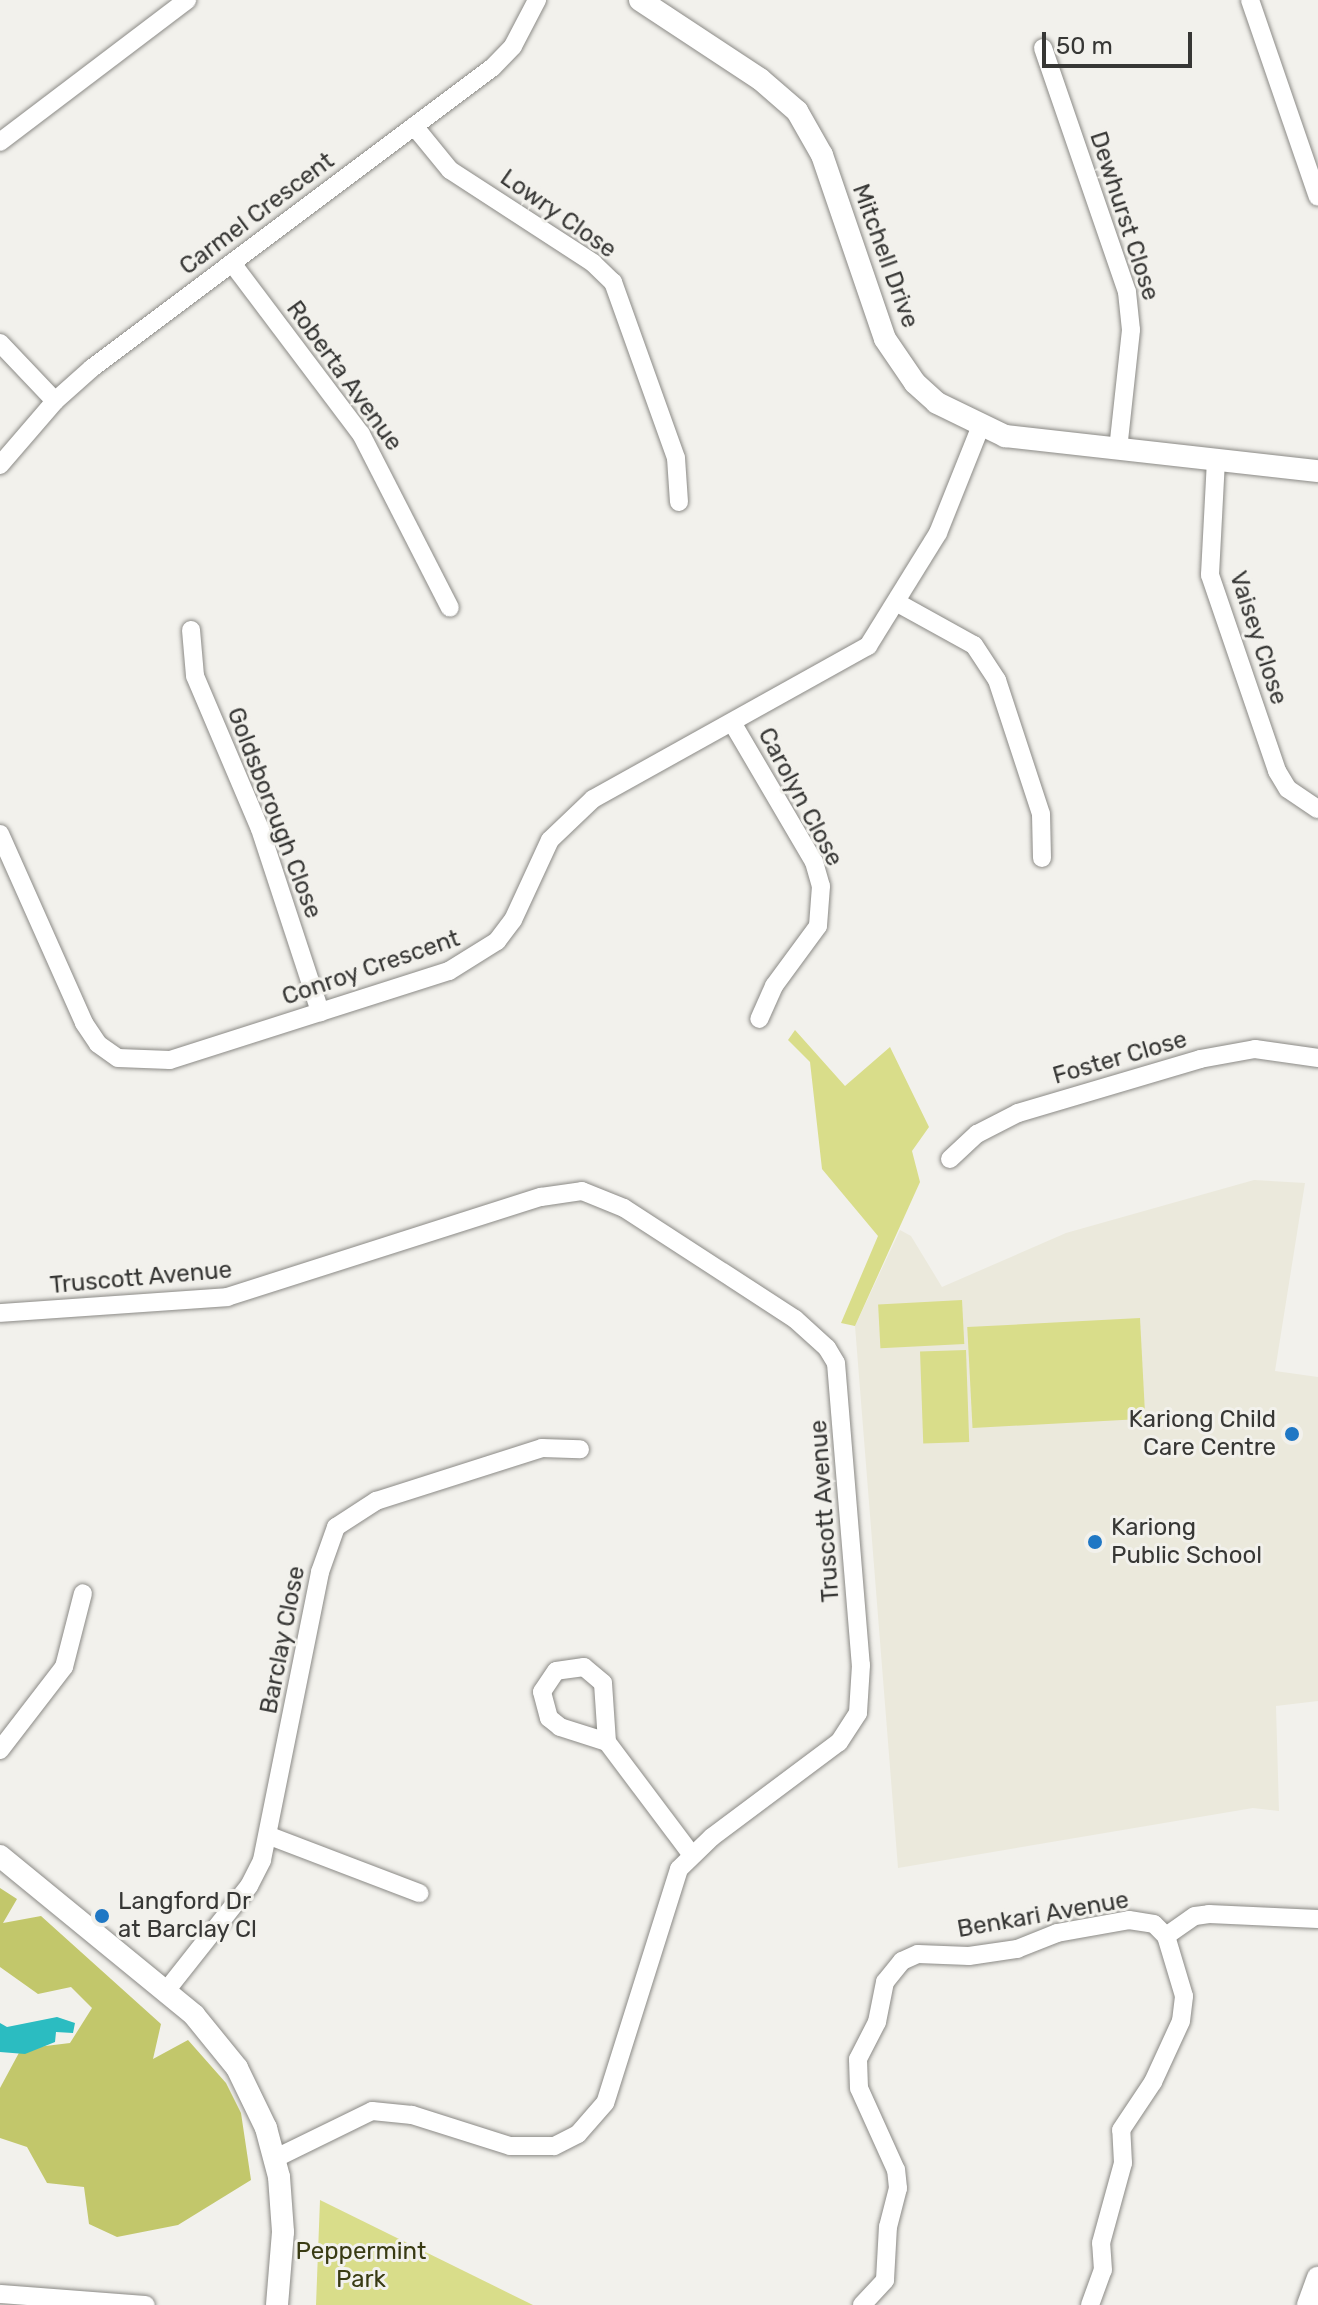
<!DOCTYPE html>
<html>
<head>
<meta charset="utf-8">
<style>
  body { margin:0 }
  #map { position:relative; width:1318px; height:2305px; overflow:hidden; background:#f2f1ec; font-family:Rubik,sans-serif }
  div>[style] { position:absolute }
  .built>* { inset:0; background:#ebe9dc }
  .green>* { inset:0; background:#d9dd8a; transform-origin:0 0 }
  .forest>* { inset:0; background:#c2c76b }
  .water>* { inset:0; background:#2bbcc1 }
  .roads { filter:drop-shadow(0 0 2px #8b8a86) drop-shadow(0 0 2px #8b8a86) }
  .minor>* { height:18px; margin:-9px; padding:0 9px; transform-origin:9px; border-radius:9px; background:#fff }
  .tertiary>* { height:22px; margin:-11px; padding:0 11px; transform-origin:11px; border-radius:11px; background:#fff }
  .dots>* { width:22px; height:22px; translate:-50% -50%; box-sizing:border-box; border:4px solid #f2f1ec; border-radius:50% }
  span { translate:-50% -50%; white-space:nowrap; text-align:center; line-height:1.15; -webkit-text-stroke:6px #f2f1ec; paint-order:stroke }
  .street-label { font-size:24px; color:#373735 }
  .poi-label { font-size:24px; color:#373735 }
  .right { translate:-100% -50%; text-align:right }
  .left { translate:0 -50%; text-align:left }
  .park-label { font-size:24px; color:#393b13 }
  .scale { position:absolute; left:1042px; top:32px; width:150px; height:36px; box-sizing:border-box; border:4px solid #373735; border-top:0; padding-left:10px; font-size:24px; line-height:28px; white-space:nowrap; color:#373735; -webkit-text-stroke:6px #f2f1ec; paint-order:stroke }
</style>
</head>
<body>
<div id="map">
  <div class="built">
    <div style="clip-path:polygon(1254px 1180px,1305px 1183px,1275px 1371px,1318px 1377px,1318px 1701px,1276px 1706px,1279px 1811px,1253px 1808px,898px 1868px,855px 1326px,900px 1230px,911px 1236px,942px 1287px,1066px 1233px)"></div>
  </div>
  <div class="green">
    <div style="clip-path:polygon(795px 1030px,845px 1086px,890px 1047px,929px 1127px,912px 1151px,920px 1182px,855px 1326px,841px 1323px,878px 1236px,822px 1169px,810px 1062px,788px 1040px)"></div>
    <div style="left:962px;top:1300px;width:44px;height:84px;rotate:87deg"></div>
    <div style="left:1140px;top:1318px;width:101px;height:173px;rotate:87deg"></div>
    <div style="left:966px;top:1350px;width:92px;height:46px;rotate:88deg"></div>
    <div style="clip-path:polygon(320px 2200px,533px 2305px,316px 2305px)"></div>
  </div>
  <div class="forest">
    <div style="clip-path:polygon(0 1888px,17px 1899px,3px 1923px,41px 1916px,161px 2024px,153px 2059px,188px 2040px,226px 2083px,241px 2113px,251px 2180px,178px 2225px,117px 2237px,89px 2224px,84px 2187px,47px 2183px,27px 2147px,0 2138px,0 2088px,21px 2049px,70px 2043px,92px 2008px,71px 1987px,38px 1994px,0 1967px)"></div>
  </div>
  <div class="water">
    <div style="clip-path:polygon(57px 2017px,75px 2023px,73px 2033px,56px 2032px,55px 2042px,25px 2054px,0 2052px,0 2023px,7px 2027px)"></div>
  </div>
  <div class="roads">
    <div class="minor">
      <div style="left:1250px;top:0;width:208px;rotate:71deg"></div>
      <div style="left:1043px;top:48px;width:258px;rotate:71deg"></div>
      <div style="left:1127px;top:292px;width:38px;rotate:84deg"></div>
      <div style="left:1131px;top:330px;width:120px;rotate:96.2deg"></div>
      <div style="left:414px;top:126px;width:57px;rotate:50.7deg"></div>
      <div style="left:450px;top:170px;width:171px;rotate:33deg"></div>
      <div style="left:593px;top:263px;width:28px;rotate:44deg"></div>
      <div style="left:613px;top:282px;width:187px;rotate:70.3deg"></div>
      <div style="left:676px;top:458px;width:44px;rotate:86.1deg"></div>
      <div style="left:0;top:142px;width:235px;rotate:-37.2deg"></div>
      <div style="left:232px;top:263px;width:214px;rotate:53deg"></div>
      <div style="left:361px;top:434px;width:195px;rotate:62.9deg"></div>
      <div style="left:0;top:343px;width:80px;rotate:46.5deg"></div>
      <div style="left:1216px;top:460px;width:115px;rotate:93deg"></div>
      <div style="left:1210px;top:575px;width:207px;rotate:71.1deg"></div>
      <div style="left:1277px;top:771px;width:21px;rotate:59deg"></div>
      <div style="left:1288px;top:789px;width:36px;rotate:34deg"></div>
      <div style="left:0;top:465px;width:84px;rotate:-49.3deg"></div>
      <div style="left:55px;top:401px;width:50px;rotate:-41.7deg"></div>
      <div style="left:92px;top:368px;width:500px;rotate:-36.9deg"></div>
      <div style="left:492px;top:68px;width:30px;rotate:-46deg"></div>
      <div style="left:513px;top:46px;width:52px;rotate:-62.4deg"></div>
      <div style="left:896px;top:602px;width:89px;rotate:28.9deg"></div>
      <div style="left:974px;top:645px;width:42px;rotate:56.7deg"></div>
      <div style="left:997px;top:680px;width:141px;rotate:71.8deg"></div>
      <div style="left:1041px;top:814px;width:44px;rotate:88.7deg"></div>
      <div style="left:191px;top:630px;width:46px;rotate:85deg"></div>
      <div style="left:195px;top:676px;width:166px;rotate:67deg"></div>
      <div style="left:260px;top:829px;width:193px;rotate:71.8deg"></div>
      <div style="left:733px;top:724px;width:160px;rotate:59.6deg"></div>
      <div style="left:814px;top:862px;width:25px;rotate:74deg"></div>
      <div style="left:821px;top:886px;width:40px;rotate:94.3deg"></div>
      <div style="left:818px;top:926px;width:74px;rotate:126.3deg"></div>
      <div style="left:774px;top:986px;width:36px;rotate:114deg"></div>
      <div style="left:0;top:834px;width:207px;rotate:66deg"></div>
      <div style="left:84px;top:1023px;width:25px;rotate:56deg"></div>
      <div style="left:98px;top:1044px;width:24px;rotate:35deg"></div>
      <div style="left:118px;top:1058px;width:52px;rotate:2.2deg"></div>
      <div style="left:170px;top:1060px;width:293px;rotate:-17.7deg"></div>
      <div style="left:449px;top:971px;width:57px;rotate:-32deg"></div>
      <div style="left:497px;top:941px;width:26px;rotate:-53deg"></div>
      <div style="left:513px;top:920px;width:88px;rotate:-65.2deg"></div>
      <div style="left:550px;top:840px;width:59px;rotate:-43.6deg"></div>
      <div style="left:593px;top:799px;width:315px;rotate:-29.1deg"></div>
      <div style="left:868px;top:646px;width:133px;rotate:-58.2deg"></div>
      <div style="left:938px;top:533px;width:113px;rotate:-68.2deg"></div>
      <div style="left:950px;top:1159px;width:37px;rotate:-43deg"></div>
      <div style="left:977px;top:1134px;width:46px;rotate:-27.1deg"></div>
      <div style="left:1018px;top:1113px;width:190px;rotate:-16.5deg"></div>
      <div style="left:1200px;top:1059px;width:56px;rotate:-10.3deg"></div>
      <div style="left:1255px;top:1049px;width:64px;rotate:8.1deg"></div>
      <div style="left:0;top:1313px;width:228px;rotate:-4deg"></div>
      <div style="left:227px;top:1297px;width:330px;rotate:-17.7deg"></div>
      <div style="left:541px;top:1197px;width:41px;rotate:-8.3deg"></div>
      <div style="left:582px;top:1191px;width:45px;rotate:22deg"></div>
      <div style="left:624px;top:1208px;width:204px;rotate:33deg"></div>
      <div style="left:795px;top:1319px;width:43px;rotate:42.2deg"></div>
      <div style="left:827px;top:1348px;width:17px;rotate:59deg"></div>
      <div style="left:836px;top:1363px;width:303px;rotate:85.3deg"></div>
      <div style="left:861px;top:1665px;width:48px;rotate:93.6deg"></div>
      <div style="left:858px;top:1713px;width:35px;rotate:123deg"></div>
      <div style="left:839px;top:1742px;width:159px;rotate:143.2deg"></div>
      <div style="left:712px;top:1837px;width:46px;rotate:135.9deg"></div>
      <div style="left:679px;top:1869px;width:245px;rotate:107.5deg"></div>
      <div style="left:605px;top:2103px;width:41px;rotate:131.1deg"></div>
      <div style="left:578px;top:2134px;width:27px;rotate:153deg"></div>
      <div style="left:554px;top:2146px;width:44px;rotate:180deg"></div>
      <div style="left:510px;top:2146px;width:103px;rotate:-162.4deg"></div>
      <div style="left:412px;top:2115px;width:40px;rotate:-174.3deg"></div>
      <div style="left:372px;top:2111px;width:109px;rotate:153.9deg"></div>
      <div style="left:607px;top:1742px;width:59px;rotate:-93.9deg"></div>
      <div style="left:603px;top:1683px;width:25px;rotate:-140deg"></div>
      <div style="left:584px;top:1667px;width:28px;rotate:172deg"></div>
      <div style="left:556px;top:1671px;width:25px;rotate:124deg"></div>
      <div style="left:542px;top:1692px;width:27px;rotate:75deg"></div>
      <div style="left:549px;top:1718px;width:14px;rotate:39deg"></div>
      <div style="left:560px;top:1727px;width:49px;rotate:17.7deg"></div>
      <div style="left:607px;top:1742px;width:140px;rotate:53.1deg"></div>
      <div style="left:0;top:1750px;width:105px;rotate:-52.4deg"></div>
      <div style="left:64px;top:1667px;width:76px;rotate:-75.6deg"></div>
      <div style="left:270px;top:1836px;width:160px;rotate:20.9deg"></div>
      <div style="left:166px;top:1991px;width:134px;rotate:-51.7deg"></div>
      <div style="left:249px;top:1886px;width:29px;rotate:-63deg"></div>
      <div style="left:262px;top:1860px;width:294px;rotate:-78.6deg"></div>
      <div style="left:320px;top:1572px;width:48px;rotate:-70.4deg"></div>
      <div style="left:336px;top:1527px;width:48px;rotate:-33deg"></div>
      <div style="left:376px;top:1501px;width:174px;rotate:-17.7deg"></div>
      <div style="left:542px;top:1448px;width:38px;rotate:2deg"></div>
      <div style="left:0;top:2294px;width:146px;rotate:4.3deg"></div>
      <div style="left:862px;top:2305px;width:34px;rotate:-47deg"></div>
      <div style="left:885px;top:2280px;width:53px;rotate:-86.8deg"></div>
      <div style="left:888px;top:2227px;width:40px;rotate:-75.6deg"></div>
      <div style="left:898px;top:2188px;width:18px;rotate:-96deg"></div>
      <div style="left:896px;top:2170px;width:90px;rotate:-114.3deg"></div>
      <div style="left:859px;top:2088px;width:29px;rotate:-92deg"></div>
      <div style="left:858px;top:2059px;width:42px;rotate:-62.8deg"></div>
      <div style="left:877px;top:2022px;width:41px;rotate:-78.7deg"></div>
      <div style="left:885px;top:1982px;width:27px;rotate:-51deg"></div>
      <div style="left:902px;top:1961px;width:17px;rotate:-24deg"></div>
      <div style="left:918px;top:1954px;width:51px;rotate:2.2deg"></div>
      <div style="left:969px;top:1956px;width:49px;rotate:-8.3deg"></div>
      <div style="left:1017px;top:1949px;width:43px;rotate:-21.8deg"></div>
      <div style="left:1057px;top:1933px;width:73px;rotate:-10.2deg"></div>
      <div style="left:1129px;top:1920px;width:25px;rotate:9deg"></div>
      <div style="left:1154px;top:1924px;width:17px;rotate:45deg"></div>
      <div style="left:1166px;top:1936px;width:35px;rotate:-35deg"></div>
      <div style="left:1195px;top:1916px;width:14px;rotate:-8deg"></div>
      <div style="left:1209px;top:1914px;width:109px;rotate:2.6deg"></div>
      <div style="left:1090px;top:2305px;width:37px;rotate:-70deg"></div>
      <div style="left:1103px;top:2270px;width:27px;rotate:-94deg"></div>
      <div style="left:1101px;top:2243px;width:83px;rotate:-74.6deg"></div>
      <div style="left:1123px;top:2163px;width:33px;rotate:-93deg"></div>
      <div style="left:1121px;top:2130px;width:58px;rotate:-56.3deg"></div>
      <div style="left:1153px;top:2082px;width:67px;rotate:-65.3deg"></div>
      <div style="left:1181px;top:2021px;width:25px;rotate:-83deg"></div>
      <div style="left:1184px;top:1996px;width:63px;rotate:-106.7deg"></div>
    </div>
    <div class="tertiary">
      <div style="left:640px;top:0;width:144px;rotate:33.4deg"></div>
      <div style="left:760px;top:79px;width:49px;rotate:40.9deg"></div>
      <div style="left:797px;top:111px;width:51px;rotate:60.4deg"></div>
      <div style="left:822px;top:155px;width:194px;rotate:71.1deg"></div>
      <div style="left:885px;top:339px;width:53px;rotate:55.7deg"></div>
      <div style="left:915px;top:383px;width:30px;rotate:42deg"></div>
      <div style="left:937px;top:403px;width:76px;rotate:25.9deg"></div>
      <div style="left:1005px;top:436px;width:315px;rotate:6.4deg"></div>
      <div style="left:0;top:1856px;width:251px;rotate:39.3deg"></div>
      <div style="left:194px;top:2015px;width:68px;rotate:50.9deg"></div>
      <div style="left:237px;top:2068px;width:67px;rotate:64.2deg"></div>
      <div style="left:266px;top:2128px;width:51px;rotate:75.1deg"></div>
      <div style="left:279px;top:2177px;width:55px;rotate:85.8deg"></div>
      <div style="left:283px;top:2232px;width:73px;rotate:94.7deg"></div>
      <div style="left:1308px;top:2305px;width:29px;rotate:-70deg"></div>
    </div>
  </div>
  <div class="dots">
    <div style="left:1292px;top:1434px;background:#1f77c4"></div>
    <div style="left:1095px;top:1542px;background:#1f77c4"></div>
    <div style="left:102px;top:1916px;background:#1f77c4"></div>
  </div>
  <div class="street-label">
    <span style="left:257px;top:214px;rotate:-37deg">Carmel Crescent</span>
    <span style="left:558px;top:214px;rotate:35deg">Lowry Close</span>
    <span style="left:1124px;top:216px;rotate:72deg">Dewhurst Close</span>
    <span style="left:885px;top:256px;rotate:70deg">Mitchell Drive</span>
    <span style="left:344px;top:376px;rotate:54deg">Roberta Avenue</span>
    <span style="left:1258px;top:638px;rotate:72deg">Vaisey Close</span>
    <span style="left:800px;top:797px;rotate:62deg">Carolyn Close</span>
    <span style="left:274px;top:813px;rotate:69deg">Goldsborough Close</span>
    <span style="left:371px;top:968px;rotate:-19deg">Conroy Crescent</span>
    <span style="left:1120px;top:1058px;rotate:-16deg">Foster Close</span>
    <span style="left:141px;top:1278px;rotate:-5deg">Truscott Avenue</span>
    <span style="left:825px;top:1511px;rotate:-94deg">Truscott Avenue</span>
    <span style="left:283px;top:1640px;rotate:-79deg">Barclay Close</span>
    <span style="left:1043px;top:1915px;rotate:-10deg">Benkari Avenue</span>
  </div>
  <div class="poi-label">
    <span class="right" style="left:1276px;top:1434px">Kariong Child<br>Care Centre</span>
    <span class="left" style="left:1111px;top:1542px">Kariong<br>Public School</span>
    <span class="left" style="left:118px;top:1916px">Langford Dr<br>at Barclay Cl</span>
  </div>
  <div class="park-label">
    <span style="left:361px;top:2266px">Peppermint<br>Park</span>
  </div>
  <div class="scale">50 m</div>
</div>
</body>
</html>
